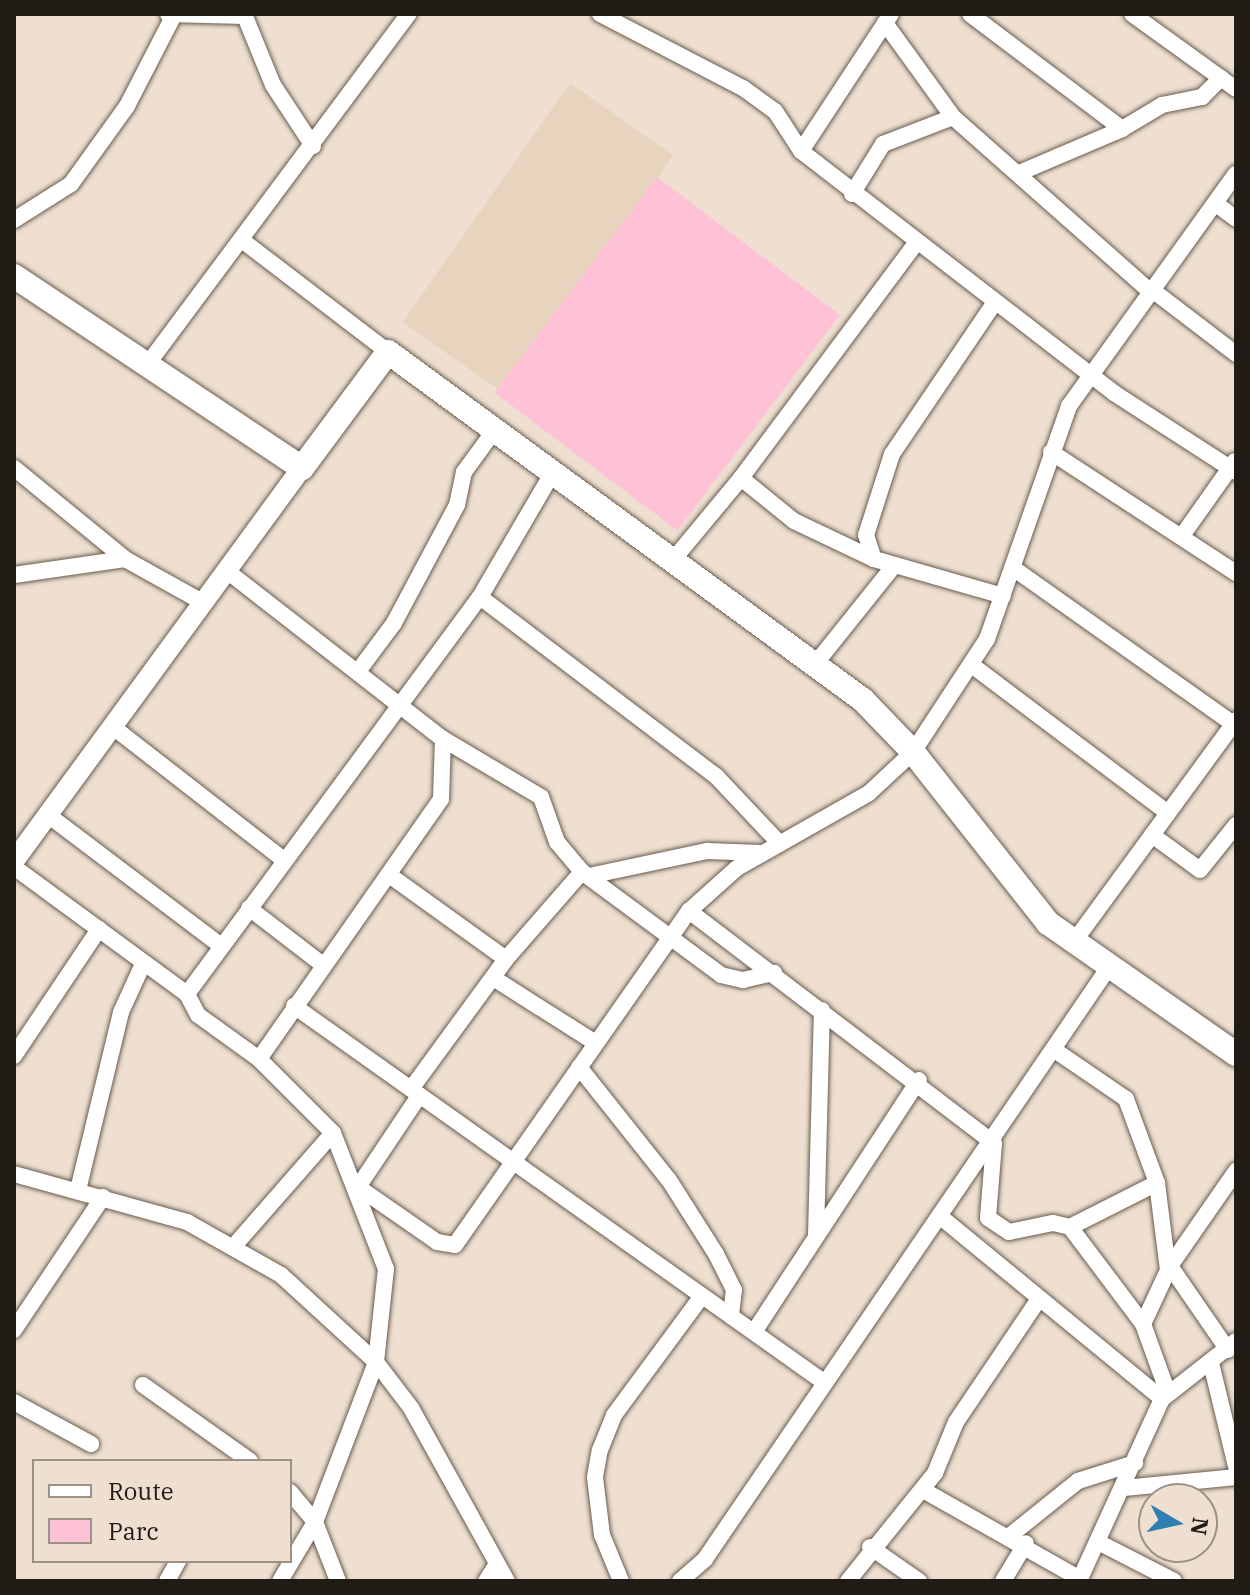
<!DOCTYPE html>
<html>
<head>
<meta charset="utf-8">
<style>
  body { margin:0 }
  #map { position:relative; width:1250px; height:1595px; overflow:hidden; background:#eedfd0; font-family:"IBM Plex Serif",serif }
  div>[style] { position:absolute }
  .built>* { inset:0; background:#e8d3bf; transform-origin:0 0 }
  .green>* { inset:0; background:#fec1d5; transform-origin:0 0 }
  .roads { filter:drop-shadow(0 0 2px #685b4e) drop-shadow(0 0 2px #685b4e) }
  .minor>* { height:16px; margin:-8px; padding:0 8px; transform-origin:8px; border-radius:8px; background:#fff }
  .tertiary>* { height:20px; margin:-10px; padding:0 10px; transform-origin:10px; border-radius:10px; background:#fff }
  .secondary>* { height:24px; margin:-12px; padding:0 12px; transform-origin:12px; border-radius:12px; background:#fff }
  span { translate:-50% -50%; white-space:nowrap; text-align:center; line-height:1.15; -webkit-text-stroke:6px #eedfd0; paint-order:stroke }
  .frame { position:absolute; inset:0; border:16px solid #211b16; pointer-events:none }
  .legend { position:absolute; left:32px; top:1459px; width:260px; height:104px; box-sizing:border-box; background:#eedfd0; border:2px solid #9c9186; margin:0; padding:10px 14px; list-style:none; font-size:24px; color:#211b16 }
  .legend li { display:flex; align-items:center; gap:16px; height:40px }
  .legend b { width:40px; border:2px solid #9c9186 }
  .north { position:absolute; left:1138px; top:1483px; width:80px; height:80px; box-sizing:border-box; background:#eedfd0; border:2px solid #9c9186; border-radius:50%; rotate:99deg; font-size:22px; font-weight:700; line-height:32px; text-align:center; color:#211b16 }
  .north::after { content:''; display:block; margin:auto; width:28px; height:36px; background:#307fb1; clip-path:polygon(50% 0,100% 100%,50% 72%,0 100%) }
</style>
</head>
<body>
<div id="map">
  <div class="built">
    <div style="left:570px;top:83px;width:126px;height:292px;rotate:35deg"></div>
  </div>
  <div class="green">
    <div style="left:657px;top:177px;width:229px;height:270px;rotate:37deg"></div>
  </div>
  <div class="roads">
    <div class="minor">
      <div style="left:168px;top:14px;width:77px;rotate:1.5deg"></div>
      <div style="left:244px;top:14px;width:77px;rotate:67.8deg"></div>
      <div style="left:273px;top:85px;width:73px;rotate:56.7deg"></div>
      <div style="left:600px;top:14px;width:161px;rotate:27.4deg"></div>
      <div style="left:743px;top:88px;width:39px;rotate:36deg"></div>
      <div style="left:775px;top:111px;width:48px;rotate:57deg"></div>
      <div style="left:801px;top:151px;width:164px;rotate:-56.7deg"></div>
      <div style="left:970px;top:14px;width:191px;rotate:37.1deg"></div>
      <div style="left:1122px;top:129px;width:47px;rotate:-31deg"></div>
      <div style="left:1162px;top:105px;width:41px;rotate:-11.3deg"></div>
      <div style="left:1202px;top:97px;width:27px;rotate:-45deg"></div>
      <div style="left:1132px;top:14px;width:128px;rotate:35.8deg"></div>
      <div style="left:885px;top:23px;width:116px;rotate:54.1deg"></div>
      <div style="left:801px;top:151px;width:396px;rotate:37.7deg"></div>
      <div style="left:1114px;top:393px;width:145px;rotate:32.9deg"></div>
      <div style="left:1019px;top:173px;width:112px;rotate:-23.1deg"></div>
      <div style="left:852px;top:194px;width:59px;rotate:-58.2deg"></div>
      <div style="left:883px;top:144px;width:75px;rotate:-21.1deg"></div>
      <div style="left:953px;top:117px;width:263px;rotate:41.5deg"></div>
      <div style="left:1215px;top:203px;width:26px;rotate:37deg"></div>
      <div style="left:14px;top:220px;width:67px;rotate:-32.3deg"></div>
      <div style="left:71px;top:184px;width:96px;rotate:-54.3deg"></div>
      <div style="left:127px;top:106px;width:100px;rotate:-62.7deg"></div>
      <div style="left:243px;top:241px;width:183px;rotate:37.4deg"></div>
      <div style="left:1151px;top:289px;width:107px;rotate:37.4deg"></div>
      <div style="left:995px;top:302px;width:184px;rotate:124.1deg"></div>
      <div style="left:892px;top:454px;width:85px;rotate:107.8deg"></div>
      <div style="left:866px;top:535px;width:25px;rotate:72deg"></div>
      <div style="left:874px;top:559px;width:134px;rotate:16deg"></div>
      <div style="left:147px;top:365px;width:438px;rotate:-53.3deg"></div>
      <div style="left:1051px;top:452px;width:221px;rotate:33.2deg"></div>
      <div style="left:14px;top:468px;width:144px;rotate:39.3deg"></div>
      <div style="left:125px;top:559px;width:90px;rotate:29.1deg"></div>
      <div style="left:741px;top:478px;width:293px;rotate:-53.3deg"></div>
      <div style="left:1184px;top:533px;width:88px;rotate:-54.7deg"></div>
      <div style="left:673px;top:560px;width:107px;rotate:-50.3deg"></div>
      <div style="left:741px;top:478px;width:68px;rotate:39.1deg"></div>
      <div style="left:794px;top:521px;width:89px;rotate:25.4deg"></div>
      <div style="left:1013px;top:568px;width:270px;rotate:35.3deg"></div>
      <div style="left:227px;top:571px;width:274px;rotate:37.9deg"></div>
      <div style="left:443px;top:739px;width:114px;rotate:30.6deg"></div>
      <div style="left:541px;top:797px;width:48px;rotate:70.4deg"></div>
      <div style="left:557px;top:842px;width:39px;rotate:50deg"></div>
      <div style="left:582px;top:872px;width:173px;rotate:36.5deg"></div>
      <div style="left:721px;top:975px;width:23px;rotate:13deg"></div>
      <div style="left:743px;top:980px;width:32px;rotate:-13deg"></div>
      <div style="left:14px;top:575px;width:112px;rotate:-8.2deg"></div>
      <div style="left:480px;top:597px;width:296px;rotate:37.2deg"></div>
      <div style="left:716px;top:776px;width:93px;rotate:46.7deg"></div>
      <div style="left:816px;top:663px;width:123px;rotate:-51.3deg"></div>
      <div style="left:973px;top:666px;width:244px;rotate:37deg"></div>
      <div style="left:359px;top:670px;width:59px;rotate:-53.3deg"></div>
      <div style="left:394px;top:623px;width:134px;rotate:-61.9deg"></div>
      <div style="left:457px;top:505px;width:34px;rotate:-78deg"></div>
      <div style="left:464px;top:472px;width:51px;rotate:-53.8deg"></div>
      <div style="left:113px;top:727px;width:217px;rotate:37.9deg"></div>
      <div style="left:48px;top:815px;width:217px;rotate:37.1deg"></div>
      <div style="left:1152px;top:835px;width:59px;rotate:36.1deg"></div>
      <div style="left:1200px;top:870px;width:58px;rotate:-51.3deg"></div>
      <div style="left:14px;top:867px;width:215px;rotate:36.3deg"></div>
      <div style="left:589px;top:876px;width:121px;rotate:-12deg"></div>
      <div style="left:707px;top:851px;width:54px;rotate:2.1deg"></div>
      <div style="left:392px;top:877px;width:140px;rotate:35.7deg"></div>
      <div style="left:249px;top:908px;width:93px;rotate:37.6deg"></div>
      <div style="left:689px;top:911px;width:383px;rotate:37.3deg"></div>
      <div style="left:994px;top:1143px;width:75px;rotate:94.6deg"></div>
      <div style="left:988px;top:1218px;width:25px;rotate:34deg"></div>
      <div style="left:1009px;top:1232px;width:45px;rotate:-11.6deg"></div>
      <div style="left:1053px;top:1223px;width:17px;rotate:13deg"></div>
      <div style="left:1070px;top:1227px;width:121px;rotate:53deg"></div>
      <div style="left:1143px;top:1324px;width:73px;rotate:70.1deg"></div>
      <div style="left:1073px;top:943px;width:276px;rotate:-53.8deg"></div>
      <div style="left:495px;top:979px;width:117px;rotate:32.5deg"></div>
      <div style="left:294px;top:1006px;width:651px;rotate:35.37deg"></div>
      <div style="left:1056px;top:1051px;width:85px;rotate:34.4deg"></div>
      <div style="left:1126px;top:1099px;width:90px;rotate:69.7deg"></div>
      <div style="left:1157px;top:1183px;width:88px;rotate:82.8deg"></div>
      <div style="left:14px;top:1056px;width:153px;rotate:-56.2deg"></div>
      <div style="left:259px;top:1059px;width:317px;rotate:-55deg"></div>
      <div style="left:441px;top:799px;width:60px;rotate:-88.1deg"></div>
      <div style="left:579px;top:1067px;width:144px;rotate:51.5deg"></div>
      <div style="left:669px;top:1180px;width:88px;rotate:57.6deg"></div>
      <div style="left:716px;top:1254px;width:40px;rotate:63.4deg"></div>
      <div style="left:734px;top:1290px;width:26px;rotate:97deg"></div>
      <div style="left:411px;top:1089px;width:161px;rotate:-53.8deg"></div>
      <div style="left:506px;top:959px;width:116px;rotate:-48.9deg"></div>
      <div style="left:419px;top:1096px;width:110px;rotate:123.8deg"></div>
      <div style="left:358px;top:1187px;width:96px;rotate:34.8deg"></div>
      <div style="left:437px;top:1242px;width:18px;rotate:9deg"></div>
      <div style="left:455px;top:1245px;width:408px;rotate:-55deg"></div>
      <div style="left:689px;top:911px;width:64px;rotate:-41.9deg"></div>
      <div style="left:737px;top:868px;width:152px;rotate:-29.6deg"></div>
      <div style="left:869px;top:793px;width:60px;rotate:-43deg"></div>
      <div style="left:913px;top:752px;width:135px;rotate:-56.8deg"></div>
      <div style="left:987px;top:639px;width:247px;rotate:-70.6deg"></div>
      <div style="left:1069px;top:406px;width:286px;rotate:-54.3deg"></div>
      <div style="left:14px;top:1174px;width:180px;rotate:15.5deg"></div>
      <div style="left:187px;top:1222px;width:108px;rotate:29.4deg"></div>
      <div style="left:281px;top:1275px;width:129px;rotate:42.5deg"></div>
      <div style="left:376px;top:1362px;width:58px;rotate:52.7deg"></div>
      <div style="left:411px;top:1408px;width:198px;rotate:61deg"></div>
      <div style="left:78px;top:1190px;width:183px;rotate:-76.4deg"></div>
      <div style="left:121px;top:1012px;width:53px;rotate:-65.4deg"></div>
      <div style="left:942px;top:1218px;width:285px;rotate:39.4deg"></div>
      <div style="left:1070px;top:1227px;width:97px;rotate:-26.8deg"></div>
      <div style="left:816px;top:1236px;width:226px;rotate:-88.5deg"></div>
      <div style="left:234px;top:1246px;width:150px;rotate:-48.8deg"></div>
      <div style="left:1170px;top:1266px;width:102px;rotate:55.4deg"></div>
      <div style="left:1143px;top:1324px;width:64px;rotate:-65deg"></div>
      <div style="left:1170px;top:1266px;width:116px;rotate:-55.2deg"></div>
      <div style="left:14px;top:1330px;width:160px;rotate:-56.2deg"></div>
      <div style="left:754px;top:1332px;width:301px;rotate:-56.8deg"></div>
      <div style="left:1211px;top:1363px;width:106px;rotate:76.4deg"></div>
      <div style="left:143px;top:1385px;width:131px;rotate:35.4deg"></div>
      <div style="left:14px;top:1402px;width:88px;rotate:28.6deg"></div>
      <div style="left:1124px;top:1488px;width:113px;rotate:-5.6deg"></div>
      <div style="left:923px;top:1490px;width:180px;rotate:29.5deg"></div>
      <div style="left:290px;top:1492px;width:39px;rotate:50deg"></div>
      <div style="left:315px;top:1522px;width:63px;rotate:68.7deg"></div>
      <div style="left:1012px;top:1534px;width:85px;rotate:-38.8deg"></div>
      <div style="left:1078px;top:1481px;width:60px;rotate:-17.5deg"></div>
      <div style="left:1100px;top:1543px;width:83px;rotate:27.2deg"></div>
      <div style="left:870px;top:1547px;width:60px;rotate:34.8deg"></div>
      <div style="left:167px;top:1581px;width:23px;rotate:-61deg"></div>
      <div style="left:280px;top:1581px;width:69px;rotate:-59.3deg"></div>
      <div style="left:315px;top:1522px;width:171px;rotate:-69.1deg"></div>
      <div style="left:376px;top:1362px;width:94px;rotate:-83.9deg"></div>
      <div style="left:386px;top:1269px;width:146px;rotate:-111.3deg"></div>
      <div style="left:333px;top:1133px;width:105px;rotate:-135deg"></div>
      <div style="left:259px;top:1059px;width:75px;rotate:-144.2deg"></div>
      <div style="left:198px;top:1015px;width:24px;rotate:-118deg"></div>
      <div style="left:187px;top:994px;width:493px;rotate:-53.6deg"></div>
      <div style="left:480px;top:597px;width:145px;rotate:-59.7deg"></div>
      <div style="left:486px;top:1581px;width:20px;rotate:-57deg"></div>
      <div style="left:621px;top:1581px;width:50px;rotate:-112.4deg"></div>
      <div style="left:602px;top:1535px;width:58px;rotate:-96.9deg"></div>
      <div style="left:595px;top:1477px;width:27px;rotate:-80deg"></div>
      <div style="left:600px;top:1450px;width:38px;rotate:-68deg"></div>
      <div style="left:614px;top:1415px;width:148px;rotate:-53.5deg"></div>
      <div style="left:680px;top:1581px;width:33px;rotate:-41deg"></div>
      <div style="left:705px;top:1559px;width:713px;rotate:-55.69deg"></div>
      <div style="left:848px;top:1581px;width:139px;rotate:-51.1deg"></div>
      <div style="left:935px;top:1473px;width:55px;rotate:-67.6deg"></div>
      <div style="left:956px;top:1422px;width:145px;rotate:-56deg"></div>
      <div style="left:1003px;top:1581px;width:44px;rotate:-58.8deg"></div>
      <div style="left:1079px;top:1581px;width:200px;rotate:-65.5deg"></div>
      <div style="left:1162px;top:1399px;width:94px;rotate:-38.1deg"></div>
    </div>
    <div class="tertiary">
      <div style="left:14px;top:861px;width:487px;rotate:-53.8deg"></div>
    </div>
    <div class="secondary">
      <div style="left:14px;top:276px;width:346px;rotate:33.7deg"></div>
      <div style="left:302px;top:468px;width:144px;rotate:-53.4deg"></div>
      <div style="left:388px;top:352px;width:589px;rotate:36.23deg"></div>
      <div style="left:863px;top:700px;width:72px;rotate:46.1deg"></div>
      <div style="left:913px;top:752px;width:218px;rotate:51.7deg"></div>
      <div style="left:1048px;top:923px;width:229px;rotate:34.9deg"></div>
    </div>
  </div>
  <div class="frame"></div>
  <ul class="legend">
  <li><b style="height:10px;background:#fff"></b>Route</li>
  <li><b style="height:22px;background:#fec1d5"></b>Parc</li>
  </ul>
  <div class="north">N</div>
</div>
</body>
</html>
